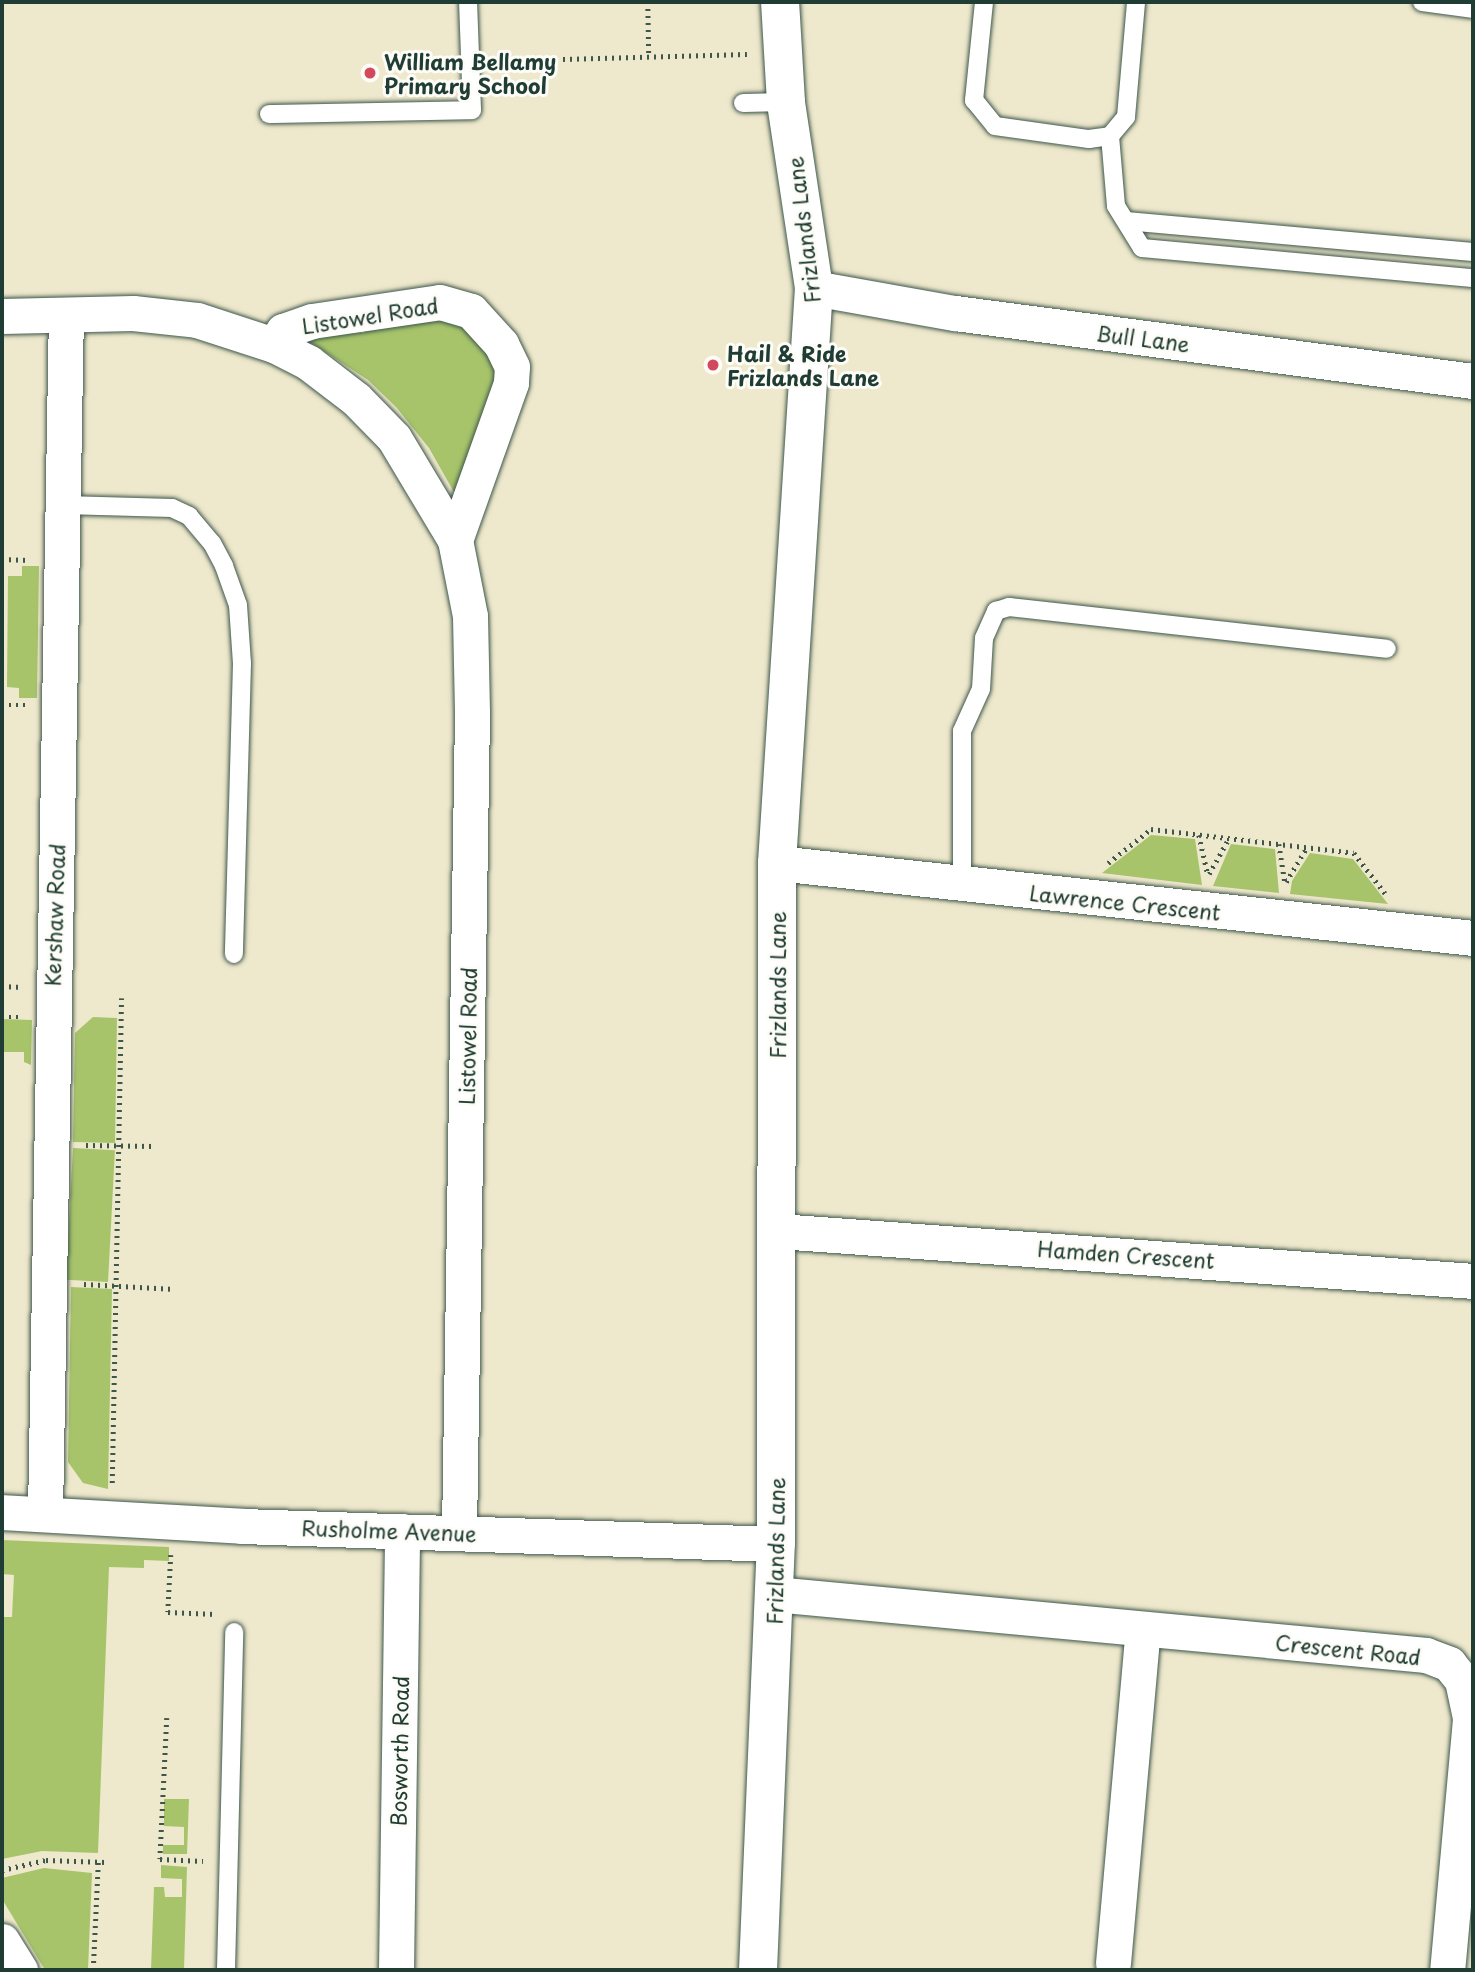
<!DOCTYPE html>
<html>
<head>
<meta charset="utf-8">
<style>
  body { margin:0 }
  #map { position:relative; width:1475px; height:1972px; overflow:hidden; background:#eee8cc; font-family:"Playpen Sans",sans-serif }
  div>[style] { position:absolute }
  .green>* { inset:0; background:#a7c46b; transform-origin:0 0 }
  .path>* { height:4.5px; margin-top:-2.25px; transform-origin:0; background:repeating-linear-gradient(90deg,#3e574b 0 2px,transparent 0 7px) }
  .roads { filter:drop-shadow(0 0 2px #3e574b) drop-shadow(0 0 2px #3e574b) }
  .lane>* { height:18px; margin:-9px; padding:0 9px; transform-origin:9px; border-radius:9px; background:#fff }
  .street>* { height:35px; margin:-17.5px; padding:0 17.5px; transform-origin:17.5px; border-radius:17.5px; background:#fff }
  .secondary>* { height:38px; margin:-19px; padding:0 19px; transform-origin:19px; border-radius:19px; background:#fff }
  .dots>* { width:19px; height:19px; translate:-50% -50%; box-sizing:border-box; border:4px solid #fdfcf7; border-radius:50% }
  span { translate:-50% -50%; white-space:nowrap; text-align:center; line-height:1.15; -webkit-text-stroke:6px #fdfcf7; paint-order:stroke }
  .poi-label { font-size:21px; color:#1f3d34; font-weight:700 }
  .left { translate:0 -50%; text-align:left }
  .street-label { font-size:21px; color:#1f3d34 }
  .frame { position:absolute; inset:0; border:4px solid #1f3d34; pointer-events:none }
</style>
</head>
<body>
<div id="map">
  <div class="green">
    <div style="clip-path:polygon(438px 315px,462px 321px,499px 366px,455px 494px,429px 448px,396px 407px,368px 380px,310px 342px,313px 336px)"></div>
    <div style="clip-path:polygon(22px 566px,39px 566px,37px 698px,19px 698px,19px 688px,7px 687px,8px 576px,22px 576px)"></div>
    <div style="clip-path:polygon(1151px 835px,1195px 839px,1202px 885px,1102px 873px)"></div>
    <div style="clip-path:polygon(1231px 844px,1275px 849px,1279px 893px,1213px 886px)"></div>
    <div style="clip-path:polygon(1310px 853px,1353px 859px,1388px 904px,1290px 894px,1292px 881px)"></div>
    <div style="clip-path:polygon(93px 1017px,117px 1018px,115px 1143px,73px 1142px,75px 1033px)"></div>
    <div style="clip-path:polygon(2px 1019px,32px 1020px,31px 1065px,24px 1062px,24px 1052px,2px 1052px)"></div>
    <div style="left:73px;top:1148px;width:42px;height:132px;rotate:3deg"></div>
    <div style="clip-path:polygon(71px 1287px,112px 1289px,108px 1489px,83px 1483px,68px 1462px)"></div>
    <div style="clip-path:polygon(2px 1540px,169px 1547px,169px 1561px,144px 1560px,144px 1568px,109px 1567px,98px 1853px,42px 1851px,2px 1859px,2px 1617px,12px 1617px,14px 1575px,2px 1574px)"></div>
    <div style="clip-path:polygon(164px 1799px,189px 1799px,187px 1854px,163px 1854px,163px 1845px,184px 1845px,184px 1827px,164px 1826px)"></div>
    <div style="clip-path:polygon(161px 1865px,187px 1867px,184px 1970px,151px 1970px,154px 1887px,164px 1887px,165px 1897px,182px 1897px,182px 1879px,161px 1878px)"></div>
    <div style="clip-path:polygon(44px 1868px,92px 1873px,88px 1970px,45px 1970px,2px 1899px,2px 1878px)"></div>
  </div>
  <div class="path">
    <div style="left:648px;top:2px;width:55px;rotate:89deg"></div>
    <div style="left:493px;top:61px;width:254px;rotate:-1.6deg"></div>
    <div style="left:2px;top:559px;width:27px;rotate:2deg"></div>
    <div style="left:2px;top:705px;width:23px"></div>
    <div style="left:1199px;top:835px;width:41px;rotate:77.3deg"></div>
    <div style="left:1279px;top:844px;width:39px;rotate:81deg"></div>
    <div style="left:1108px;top:863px;width:55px;rotate:-38.3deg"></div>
    <div style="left:1151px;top:829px;width:204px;rotate:6.7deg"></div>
    <div style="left:1354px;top:853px;width:51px;rotate:52.2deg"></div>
    <div style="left:1209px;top:874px;width:41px;rotate:-60.9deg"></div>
    <div style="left:1286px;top:882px;width:41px;rotate:-59deg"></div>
    <div style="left:2px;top:986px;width:20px;rotate:3deg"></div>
    <div style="left:2px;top:1017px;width:20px"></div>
    <div style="left:86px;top:1145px;width:67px;rotate:0.9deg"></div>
    <div style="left:84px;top:1284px;width:91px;rotate:3.1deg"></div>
    <div style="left:112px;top:1483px;width:485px;rotate:-88.9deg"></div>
    <div style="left:171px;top:1555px;width:57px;rotate:93deg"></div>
    <div style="left:168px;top:1612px;width:47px;rotate:2.4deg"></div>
    <div style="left:167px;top:1718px;width:141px;rotate:92.8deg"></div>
    <div style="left:160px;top:1859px;width:43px;rotate:2.7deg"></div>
    <div style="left:2px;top:1870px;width:45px;rotate:-12.8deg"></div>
    <div style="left:46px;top:1860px;width:59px;rotate:1.9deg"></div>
    <div style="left:93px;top:1970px;width:108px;rotate:-87.3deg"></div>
  </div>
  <div class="roads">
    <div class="lane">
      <div style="left:984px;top:2px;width:99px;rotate:95.8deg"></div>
      <div style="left:974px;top:100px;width:33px;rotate:51deg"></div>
      <div style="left:995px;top:126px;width:95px;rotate:7.9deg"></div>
      <div style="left:1089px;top:139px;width:21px;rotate:-8deg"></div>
      <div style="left:1110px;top:136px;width:25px;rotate:-50deg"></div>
      <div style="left:1126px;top:117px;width:115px;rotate:-85deg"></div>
      <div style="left:1422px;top:2px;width:51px;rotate:7.8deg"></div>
      <div style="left:743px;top:103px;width:43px;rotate:-1.3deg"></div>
      <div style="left:269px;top:114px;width:203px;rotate:-1.1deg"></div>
      <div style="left:472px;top:110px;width:108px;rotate:-92.1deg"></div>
      <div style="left:1110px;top:136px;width:70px;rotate:85.1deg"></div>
      <div style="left:1116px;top:206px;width:49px;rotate:58.2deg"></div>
      <div style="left:1142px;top:248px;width:332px;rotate:5.2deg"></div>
      <div style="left:1126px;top:221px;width:348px;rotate:5.1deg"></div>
      <div style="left:64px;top:505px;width:108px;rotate:1.6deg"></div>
      <div style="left:172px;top:508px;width:19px;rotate:25deg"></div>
      <div style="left:189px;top:516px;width:35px;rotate:50deg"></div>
      <div style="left:212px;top:543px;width:26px;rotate:62deg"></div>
      <div style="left:224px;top:566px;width:41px;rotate:70.3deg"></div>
      <div style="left:238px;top:605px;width:58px;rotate:86.1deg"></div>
      <div style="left:242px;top:663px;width:291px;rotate:91.6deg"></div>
      <div style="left:962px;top:885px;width:154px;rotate:-90deg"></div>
      <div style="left:962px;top:731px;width:46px;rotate:-65.7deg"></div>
      <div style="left:981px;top:689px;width:51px;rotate:-86.6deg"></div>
      <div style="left:984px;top:638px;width:30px;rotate:-66deg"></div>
      <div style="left:996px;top:611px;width:14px;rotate:-17deg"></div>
      <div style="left:1009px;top:607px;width:380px;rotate:6.3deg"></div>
      <div style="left:226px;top:1970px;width:338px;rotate:-88.6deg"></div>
    </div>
    <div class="street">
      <div style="left:814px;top:288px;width:143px;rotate:10.1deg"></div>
      <div style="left:955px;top:313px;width:522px;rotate:7.48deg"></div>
      <div style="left:2px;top:316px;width:131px;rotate:-1.3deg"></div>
      <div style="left:133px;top:313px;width:64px;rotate:6.2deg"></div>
      <div style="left:197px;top:320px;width:81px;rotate:18deg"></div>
      <div style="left:274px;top:345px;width:39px;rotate:27deg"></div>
      <div style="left:309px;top:363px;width:59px;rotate:37.5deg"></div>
      <div style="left:356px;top:399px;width:54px;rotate:45.7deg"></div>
      <div style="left:394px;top:438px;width:119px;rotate:59.1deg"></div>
      <div style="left:455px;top:540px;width:77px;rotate:78.8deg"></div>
      <div style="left:470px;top:616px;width:98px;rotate:88.8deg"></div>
      <div style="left:472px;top:714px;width:819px;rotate:90.91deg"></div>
      <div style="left:274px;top:345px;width:17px;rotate:-57deg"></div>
      <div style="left:283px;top:331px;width:31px;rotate:-19deg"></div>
      <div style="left:312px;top:321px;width:129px;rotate:-8.4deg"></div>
      <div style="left:440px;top:302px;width:32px;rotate:16deg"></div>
      <div style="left:471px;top:311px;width:45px;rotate:47.7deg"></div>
      <div style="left:501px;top:344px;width:25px;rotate:64deg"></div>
      <div style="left:512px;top:367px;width:16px;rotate:94deg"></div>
      <div style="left:511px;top:383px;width:167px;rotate:109.6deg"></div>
      <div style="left:777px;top:863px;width:700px;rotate:6.15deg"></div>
      <div style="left:778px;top:1231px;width:697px;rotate:4.11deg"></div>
      <div style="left:2px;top:1512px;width:240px;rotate:3.3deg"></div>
      <div style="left:242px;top:1526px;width:534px;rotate:1.93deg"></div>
      <div style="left:45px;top:1514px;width:1199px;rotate:-89deg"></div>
      <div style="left:774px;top:1594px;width:655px;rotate:5.34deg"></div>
      <div style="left:1426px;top:1655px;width:25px;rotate:21deg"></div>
      <div style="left:1449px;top:1664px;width:21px;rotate:51deg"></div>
      <div style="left:1462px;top:1680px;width:40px;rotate:78deg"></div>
      <div style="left:1470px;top:1719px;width:252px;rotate:95.2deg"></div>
      <div style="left:2px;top:1941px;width:34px;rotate:58deg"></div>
      <div style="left:1113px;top:1963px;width:334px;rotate:-84.9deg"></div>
      <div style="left:396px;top:1970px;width:439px;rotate:-89.2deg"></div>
    </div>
    <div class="secondary">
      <div style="left:758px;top:1970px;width:426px;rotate:-87.6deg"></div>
      <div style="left:776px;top:1544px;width:681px;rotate:-89.92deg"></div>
      <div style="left:777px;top:863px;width:576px;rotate:-86.32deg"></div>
      <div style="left:814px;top:288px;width:188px;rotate:-98.6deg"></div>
      <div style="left:786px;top:102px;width:100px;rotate:-93.4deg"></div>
    </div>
  </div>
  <div class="dots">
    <div style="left:370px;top:73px;background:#d1495b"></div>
    <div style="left:713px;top:365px;background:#d1495b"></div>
  </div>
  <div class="poi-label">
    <span class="left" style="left:384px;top:73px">William Bellamy<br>Primary School</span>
    <span class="left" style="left:727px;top:365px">Hail &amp; Ride<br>Frizlands Lane</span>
  </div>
  <div class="street-label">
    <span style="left:803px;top:230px;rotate:-97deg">Frizlands Lane</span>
    <span style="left:370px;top:315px;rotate:-9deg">Listowel Road</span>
    <span style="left:1143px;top:338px;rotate:7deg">Bull Lane</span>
    <span style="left:1125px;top:902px;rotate:6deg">Lawrence Crescent</span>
    <span style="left:54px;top:915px;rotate:-88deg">Kershaw Road</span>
    <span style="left:777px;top:985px;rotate:-90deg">Frizlands Lane</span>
    <span style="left:467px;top:1036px;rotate:-89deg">Listowel Road</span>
    <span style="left:1126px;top:1254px;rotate:4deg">Hamden Crescent</span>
    <span style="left:389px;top:1530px;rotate:2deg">Rusholme Avenue</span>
    <span style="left:775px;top:1551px;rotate:-89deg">Frizlands Lane</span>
    <span style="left:1348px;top:1649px;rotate:6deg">Crescent Road</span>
    <span style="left:399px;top:1751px;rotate:-89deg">Bosworth Road</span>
  </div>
  <div class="frame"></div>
</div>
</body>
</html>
